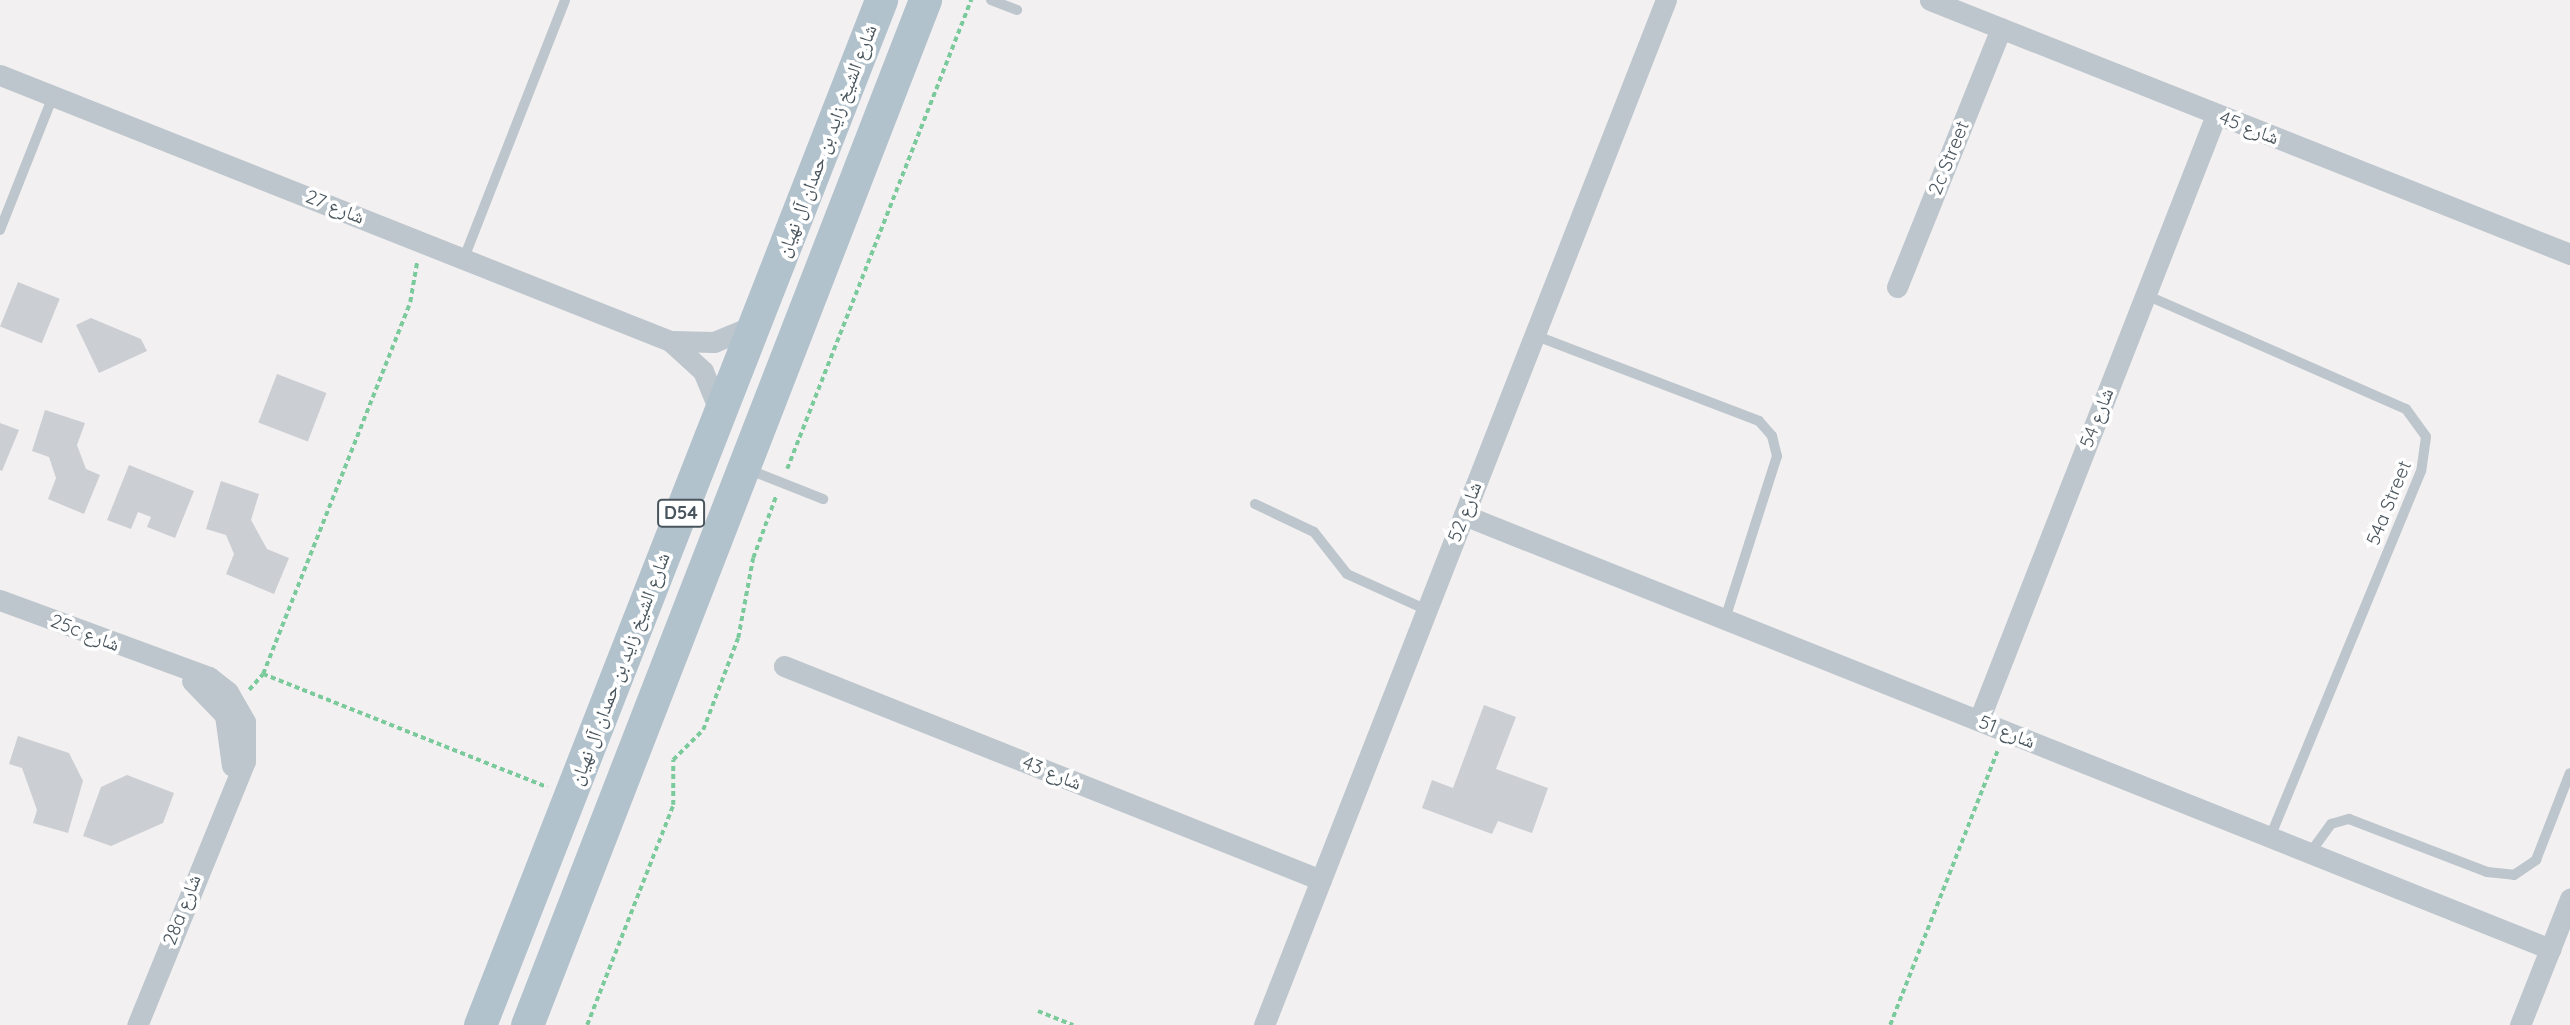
<!DOCTYPE html>
<html>
<head>
<meta charset="utf-8">
<style>
  body { margin:0 }
  #map { position:relative; width:2570px; height:1025px; overflow:hidden; background:#f3f0f1; font-family:Quicksand,"Noto Naskh Arabic",sans-serif }
  div>[style] { position:absolute }
  .building>* { inset:0; background:#cbced3; transform-origin:0 0 }
  .path>* { height:3.5px; margin-top:-1.75px; transform-origin:0; background:repeating-linear-gradient(90deg,#7bca9c 0 5px,transparent 0 8.5px) }
  .service>* { height:10px; margin:-5px; padding:0 5px; transform-origin:5px; border-radius:5px; background:#bdc6cc }
  .minor>* { height:21px; margin:-10.5px; padding:0 10.5px; transform-origin:10.5px; border-radius:10.5px; background:#bdc6cc }
  .primary>* { height:33px; margin:-16.5px; padding:0 16.5px; transform-origin:16.5px; border-radius:16.5px; background:#b2c2cd }
  span { translate:-50% -50%; white-space:nowrap; text-align:center; line-height:1.15; -webkit-text-stroke:7px #fff; paint-order:stroke }
  .shield-label span { padding:2px 5px; background:#fff; border:2px solid; border-radius:5px; -webkit-text-stroke-width:0 }
  .shield-label { font-size:18px; color:#49555d; font-weight:700 }
  .street-label { font-size:19px; color:#49555d }
</style>
</head>
<body>
<div id="map">
  <div class="building">
    <div style="left:18px;top:282px;width:45px;height:48px;rotate:22deg"></div>
    <div style="clip-path:polygon(91px 318px,141px 339px,147px 351px,99px 373px,76px 325px)"></div>
    <div style="left:277px;top:374px;width:53px;height:52px;rotate:21deg"></div>
    <div style="clip-path:polygon(45px 410px,85px 423px,77px 445px,86px 469px,100px 475px,84px 514px,48px 499px,56px 478px,49px 457px,32px 451px)"></div>
    <div style="clip-path:polygon(0 423px,19px 430px,2px 471px,0 470px)"></div>
    <div style="clip-path:polygon(129px 465px,194px 491px,175px 538px,147px 527px,151px 517px,138px 512px,131px 529px,107px 520px)"></div>
    <div style="clip-path:polygon(221px 481px,259px 494px,251px 520px,267px 549px,289px 558px,274px 594px,226px 574px,234px 554px,226px 535px,206px 529px)"></div>
    <div style="clip-path:polygon(1484px 705px,1516px 717px,1496px 769px,1548px 788px,1532px 833px,1498px 821px,1492px 834px,1422px 808px,1432px 780px,1453px 788px)"></div>
    <div style="clip-path:polygon(18px 736px,69px 753px,83px 781px,68px 833px,33px 823px,37px 810px,22px 768px,9px 764px)"></div>
    <div style="clip-path:polygon(127px 775px,174px 793px,163px 823px,111px 846px,83px 836px,101px 787px)"></div>
  </div>
  <div class="path">
    <div style="left:787px;top:469px;width:504px;rotate:-68.58deg"></div>
    <div style="left:263px;top:674px;width:306px;rotate:21.7deg"></div>
    <div style="left:249px;top:690px;width:21px;rotate:-49deg"></div>
    <div style="left:263px;top:674px;width:400px;rotate:-68.4deg"></div>
    <div style="left:410px;top:302px;width:41px;rotate:-80.1deg"></div>
    <div style="left:1038px;top:1011px;width:38px;rotate:22deg"></div>
    <div style="left:587px;top:1025px;width:236px;rotate:-68.6deg"></div>
    <div style="left:673px;top:805px;width:45px;rotate:-90deg"></div>
    <div style="left:673px;top:760px;width:42px;rotate:-45deg"></div>
    <div style="left:703px;top:730px;width:98px;rotate:-69.2deg"></div>
    <div style="left:738px;top:638px;width:81px;rotate:-79.4deg"></div>
    <div style="left:753px;top:558px;width:66px;rotate:-69.6deg"></div>
    <div style="left:1890px;top:1025px;width:296px;rotate:-68.6deg"></div>
  </div>
  <div class="service">
    <div style="left:991px;top:0;width:28px;rotate:21deg"></div>
    <div style="left:0;top:230px;width:144px;rotate:-68.4deg"></div>
    <div style="left:464px;top:258px;width:277px;rotate:-68.6deg"></div>
    <div style="left:2146px;top:295px;width:284px;rotate:23.7deg"></div>
    <div style="left:2406px;top:409px;width:34px;rotate:54deg"></div>
    <div style="left:2426px;top:437px;width:34px;rotate:98deg"></div>
    <div style="left:2421px;top:471px;width:396px;rotate:112.4deg"></div>
    <div style="left:1534px;top:335px;width:241px;rotate:20.9deg"></div>
    <div style="left:1759px;top:421px;width:20px;rotate:49deg"></div>
    <div style="left:1772px;top:436px;width:21px;rotate:76deg"></div>
    <div style="left:1777px;top:456px;width:171px;rotate:107.7deg"></div>
    <div style="left:747px;top:469px;width:82px;rotate:21.5deg"></div>
    <div style="left:1255px;top:504px;width:65px;rotate:25.4deg"></div>
    <div style="left:1314px;top:532px;width:53px;rotate:51.8deg"></div>
    <div style="left:1347px;top:574px;width:88px;rotate:24.2deg"></div>
    <div style="left:2310px;top:853px;width:36px;rotate:-54deg"></div>
    <div style="left:2331px;top:824px;width:19px;rotate:-16deg"></div>
    <div style="left:2349px;top:819px;width:148px;rotate:21deg"></div>
    <div style="left:2487px;top:872px;width:27px;rotate:6deg"></div>
    <div style="left:2514px;top:875px;width:27px;rotate:-34deg"></div>
    <div style="left:2536px;top:860px;width:93px;rotate:-68.7deg"></div>
  </div>
  <div class="minor">
    <div style="left:1930px;top:0;width:689px;rotate:21.65deg"></div>
    <div style="left:0;top:75px;width:721px;rotate:21.65deg"></div>
    <div style="left:670px;top:341px;width:45px;rotate:42.3deg"></div>
    <div style="left:703px;top:371px;width:44px;rotate:67.5deg"></div>
    <div style="left:1897px;top:287px;width:279px;rotate:-68.1deg"></div>
    <div style="left:672px;top:341px;width:42px;rotate:1.4deg"></div>
    <div style="left:714px;top:342px;width:44px;rotate:-22.5deg"></div>
    <div style="left:1464px;top:515px;width:1170px;rotate:21.78deg"></div>
    <div style="left:0;top:600px;width:223px;rotate:20.2deg"></div>
    <div style="left:209px;top:677px;width:24px;rotate:38deg"></div>
    <div style="left:228px;top:692px;width:34px;rotate:60deg"></div>
    <div style="left:245px;top:722px;width:39px;rotate:90deg"></div>
    <div style="left:245px;top:761px;width:285px;rotate:112.2deg"></div>
    <div style="left:784px;top:666px;width:578px;rotate:21.73deg"></div>
    <div style="left:192px;top:681px;width:47px;rotate:45.9deg"></div>
    <div style="left:225px;top:715px;width:51px;rotate:82.2deg"></div>
    <div style="left:1979px;top:720px;width:650px;rotate:-68.61deg"></div>
    <div style="left:1264px;top:1025px;width:1101px;rotate:-68.59deg"></div>
    <div style="left:2520px;top:1025px;width:136px;rotate:-68.4deg"></div>
  </div>
  <div class="primary">
    <div style="left:480px;top:1025px;width:1101px;rotate:-68.63deg"></div>
    <div style="left:527px;top:1025px;width:1100px;rotate:-68.78deg"></div>
  </div>
  <div class="shield-label">
    <span style="left:681px;top:513px">D54</span>
  </div>
  <div class="street-label">
    <span style="left:2249px;top:128px;rotate:21deg">شارع 45</span>
    <span style="left:827px;top:141px;rotate:-69deg">شارع الشيخ زايد بن حمدان آل نهيان</span>
    <span style="left:1949px;top:158px;rotate:-68deg">2c Street</span>
    <span style="left:335px;top:207px;rotate:22deg">شارع 27</span>
    <span style="left:2097px;top:418px;rotate:-69deg">شارع 54</span>
    <span style="left:2389px;top:503px;rotate:-68deg">54a Street</span>
    <span style="left:1465px;top:512px;rotate:-69deg">شارع 52</span>
    <span style="left:85px;top:633px;rotate:21deg">25c شارع</span>
    <span style="left:620px;top:669px;rotate:-69deg">شارع الشيخ زايد بن حمدان آل نهيان</span>
    <span style="left:2007px;top:732px;rotate:22deg">شارع 51</span>
    <span style="left:1052px;top:773px;rotate:22deg">شارع 43</span>
    <span style="left:182px;top:910px;rotate:-69deg">28a شارع</span>
  </div>
</div>
</body>
</html>
